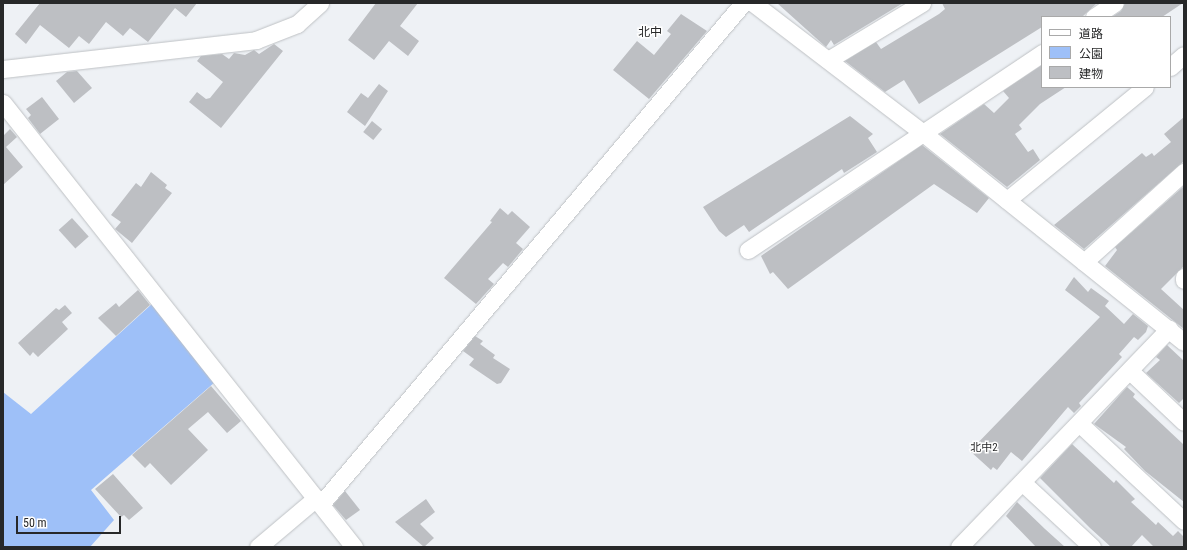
<!DOCTYPE html>
<html>
<head>
<meta charset="utf-8">
<style>
  body { margin:0 }
  #map { position:relative; width:1187px; height:550px; overflow:hidden; background:#eef1f5; font-family:"Roboto Condensed","Noto Sans JP",sans-serif }
  div>[style] { position:absolute }
  .green>* { inset:0; background:#9ec0f8 }
  .building>* { inset:0; background:#bdbfc3; transform-origin:0 0 }
  .roads { filter:drop-shadow(0 0 1px #bec1c4) drop-shadow(0 0 1px #bec1c4) }
  .minor>* { height:17px; margin:-8.5px; padding:0 8.5px; transform-origin:8.5px; border-radius:8.5px; background:#fff }
  span { translate:-50% -50%; white-space:nowrap; text-align:center; line-height:1.15; -webkit-text-stroke:3px #fff; paint-order:stroke }
  .neighbourhood-label { font-size:11px; color:#272829 }
  .quarter-label { font-size:12px; color:#272829 }
  .frame { position:absolute; inset:0; border:4px solid #272829; pointer-events:none }
  .legend { position:absolute; left:1041px; top:16px; width:130px; height:72px; box-sizing:border-box; background:#fff; border:1px solid #a9a9a9; margin:0; padding:5px 7px; list-style:none; font-size:12px; color:#272829 }
  .legend li { display:flex; align-items:center; gap:8px; height:20px }
  .legend b { width:20px; border:1px solid #a9a9a9 }
  .scale { position:absolute; left:16px; top:516px; width:105px; height:18px; box-sizing:border-box; border:2px solid #272829; border-top:0; padding-left:5px; font-size:12px; line-height:14px; white-space:nowrap; color:#272829; -webkit-text-stroke:3px #fff; paint-order:stroke }
</style>
</head>
<body>
<div id="map">
  <div class="green">
    <div style="clip-path:polygon(153px 303px,215px 382px,91px 490px,114px 520px,90px 547px,3px 547px,3px 392px,31px 414px)"></div>
  </div>
  <div class="building">
    <div style="clip-path:polygon(40px 3px,197px 3px,186px 17px,175px 8px,148px 42px,130px 28px,123px 36px,106px 22px,89px 44px,79px 36px,69px 48px,40px 25px,26px 44px,15px 34px)"></div>
    <div style="clip-path:polygon(376px 3px,418px 3px,400px 26px,419px 41px,408px 56px,389px 41px,374px 60px,348px 40px)"></div>
    <div style="clip-path:polygon(777px 3px,903px 3px,834px 45px,831px 40px,826px 47px)"></div>
    <div style="clip-path:polygon(942px 3px,1097px 3px,1082px 17px,1042px 17px,1042px 27px,919px 104px,904px 80px,885px 92px,845px 61px,876px 42px,881px 49px,939px 14px,945px 9px)"></div>
    <div style="clip-path:polygon(1125px 3px,1183px 3px,1162px 17px,1112px 17px,1121px 11px)"></div>
    <div style="clip-path:polygon(681px 14px,707px 31px,649px 99px,613px 70px,637px 41px,654px 55px,671px 34px,667px 31px)"></div>
    <div style="clip-path:polygon(274px 44px,283px 51px,221px 128px,189px 102px,197px 92px,206px 99px,210px 98px,223px 82px,197px 61px,201px 56px,222px 54px,229px 59px,234px 53px,245px 55px,254px 50px,259px 54px)"></div>
    <div style="clip-path:polygon(1042px 65px,1042px 87px,1066px 87px,1040px 104px,1019px 125px,1022px 129px,1015px 134px,1028px 152px,1033px 149px,1040px 160px,1007px 187px,940px 134px,984px 104px,994px 113px,1009px 98px,1003px 91px)"></div>
    <div style="clip-path:polygon(77px 71px,92px 88px,74px 103px,56px 81px,67px 72px)"></div>
    <div style="clip-path:polygon(379px 84px,388px 91px,365px 126px,347px 112px,361px 93px,368px 98px)"></div>
    <div style="clip-path:polygon(42px 97px,59px 119px,40px 134px,28px 118px,31px 115px,26px 109px)"></div>
    <div style="clip-path:polygon(850px 116px,873px 134px,868px 138px,877px 152px,844px 173px,842px 169px,749px 232px,744px 225px,726px 237px,719px 231px,703px 207px)"></div>
    <div style="clip-path:polygon(1184px 117px,1184px 161px,1084px 249px,1054px 225px,1142px 153px,1146px 157px,1152px 153px,1154px 156px,1171px 142px,1164px 134px)"></div>
    <div style="left:372px;top:121px;width:13px;height:14px;rotate:39deg"></div>
    <div style="clip-path:polygon(10px 129px,17px 137px,6px 147px,23px 167px,3px 185px,3px 136px)"></div>
    <div style="clip-path:polygon(922px 145px,989px 198px,977px 213px,934px 184px,788px 289px,773px 272px,770px 274px,761px 256px)"></div>
    <div style="clip-path:polygon(151px 172px,167px 185px,165px 188px,172px 193px,132px 243px,115px 229px,121px 222px,111px 215px,136px 183px,141px 187px)"></div>
    <div style="clip-path:polygon(1183px 187px,1184px 266px,1161px 289px,1184px 310px,1184px 329px,1105px 266px,1117px 250px,1115px 247px)"></div>
    <div style="clip-path:polygon(500px 208px,508px 215px,512px 211px,530px 227px,516px 243px,523px 249px,508px 267px,503px 263px,488px 279px,494px 284px,476px 304px,444px 278px,492px 222px,490px 221px)"></div>
    <div style="left:72px;top:218px;width:25px;height:18px;rotate:48deg"></div>
    <div style="clip-path:polygon(1074px 277px,1088px 292px,1091px 288px,1109px 301px,1105px 306px,1124px 324px,1133px 314px,1148px 326px,1146px 332px,1138px 340px,1134px 337px,1119px 354px,1122px 357px,1079px 403px,1081px 406px,1074px 413px,1068px 407px,1022px 461px,1011px 452px,997px 470px,993px 467px,991px 470px,970px 451px,1100px 317px,1065px 290px)"></div>
    <div style="clip-path:polygon(138px 290px,150px 305px,116px 336px,98px 318px,116px 303px,119px 307px)"></div>
    <div style="clip-path:polygon(65px 305px,72px 313px,62px 322px,68px 329px,38px 357px,33px 352px,30px 356px,18px 343px,56px 308px,59px 310px)"></div>
    <div style="clip-path:polygon(475px 336px,483px 341px,480px 344px,495px 355px,493px 358px,510px 369px,501px 383px,497px 384px,469px 365px,474px 359px,463px 351px)"></div>
    <div style="clip-path:polygon(1167px 345px,1184px 361px,1184px 398px,1179px 403px,1146px 373px,1160px 360px,1156px 357px)"></div>
    <div style="clip-path:polygon(211px 386px,241px 421px,227px 433px,208px 412px,188px 429px,208px 450px,171px 485px,150px 463px,145px 468px,132px 455px)"></div>
    <div style="clip-path:polygon(1127px 387px,1135px 394px,1133px 397px,1184px 445px,1184px 502px,1145px 471px,1124px 449px,1126px 447px,1094px 424px)"></div>
    <div style="clip-path:polygon(1072px 444px,1114px 483px,1116px 480px,1135px 499px,1131px 502px,1156px 525px,1158px 522px,1173px 536px,1178px 531px,1184px 537px,1184px 547px,1154px 547px,1142px 535px,1131px 547px,1111px 547px,1090px 528px,1040px 478px)"></div>
    <div style="clip-path:polygon(113px 474px,143px 508px,129px 520px,124px 515px,121px 517px,95px 489px)"></div>
    <div style="clip-path:polygon(345px 491px,360px 510px,346px 520px,333px 505px)"></div>
    <div style="clip-path:polygon(426px 499px,435px 512px,420px 524px,434px 538px,424px 547px,395px 522px)"></div>
    <div style="clip-path:polygon(1017px 502px,1045px 529px,1065px 547px,1036px 547px,1006px 516px)"></div>
  </div>
  <div class="roads">
    <div class="minor">
      <div style="left:753px;top:3px;width:214px;rotate:37.4deg"></div>
      <div style="left:923px;top:133px;width:334px;rotate:38.7deg"></div>
      <div style="left:1094px;top:17px;width:25px;rotate:-34deg"></div>
      <div style="left:828px;top:60px;width:110px;rotate:-31.2deg"></div>
      <div style="left:1170px;top:67px;width:18px;rotate:-41deg"></div>
      <div style="left:3px;top:69px;width:255px;rotate:-6.5deg"></div>
      <div style="left:256px;top:40px;width:44px;rotate:-21.3deg"></div>
      <div style="left:297px;top:24px;width:31px;rotate:-42deg"></div>
      <div style="left:3px;top:103px;width:566px;rotate:51.67deg"></div>
      <div style="left:1007px;top:200px;width:178px;rotate:-39.3deg"></div>
      <div style="left:748px;top:250px;width:354px;rotate:-33.8deg"></div>
      <div style="left:1084px;top:262px;width:135px;rotate:-42deg"></div>
      <div style="left:1184px;top:277px;width:3px;rotate:90deg"></div>
      <div style="left:1130px;top:371px;width:74px;rotate:43.4deg"></div>
      <div style="left:1080px;top:424px;width:142px;rotate:43deg"></div>
      <div style="left:1023px;top:483px;width:94px;rotate:42.8deg"></div>
      <div style="left:321px;top:504px;width:655px;rotate:-49.89deg"></div>
      <div style="left:258px;top:547px;width:76px;rotate:-40.2deg"></div>
      <div style="left:959px;top:547px;width:303px;rotate:-46.1deg"></div>
    </div>
  </div>
  <div class="neighbourhood-label">
    <span style="left:984px;top:448px">北中2</span>
  </div>
  <div class="quarter-label">
    <span style="left:650px;top:33px">北中</span>
  </div>
  <div class="frame"></div>
  <ul class="legend">
  <li><b style="height:5px;background:#fff"></b>道路</li>
  <li><b style="height:11px;background:#9ec0f8"></b>公園</li>
  <li><b style="height:11px;background:#bdbfc3"></b>建物</li>
  </ul>
  <div class="scale">50 m</div>
</div>
</body>
</html>
